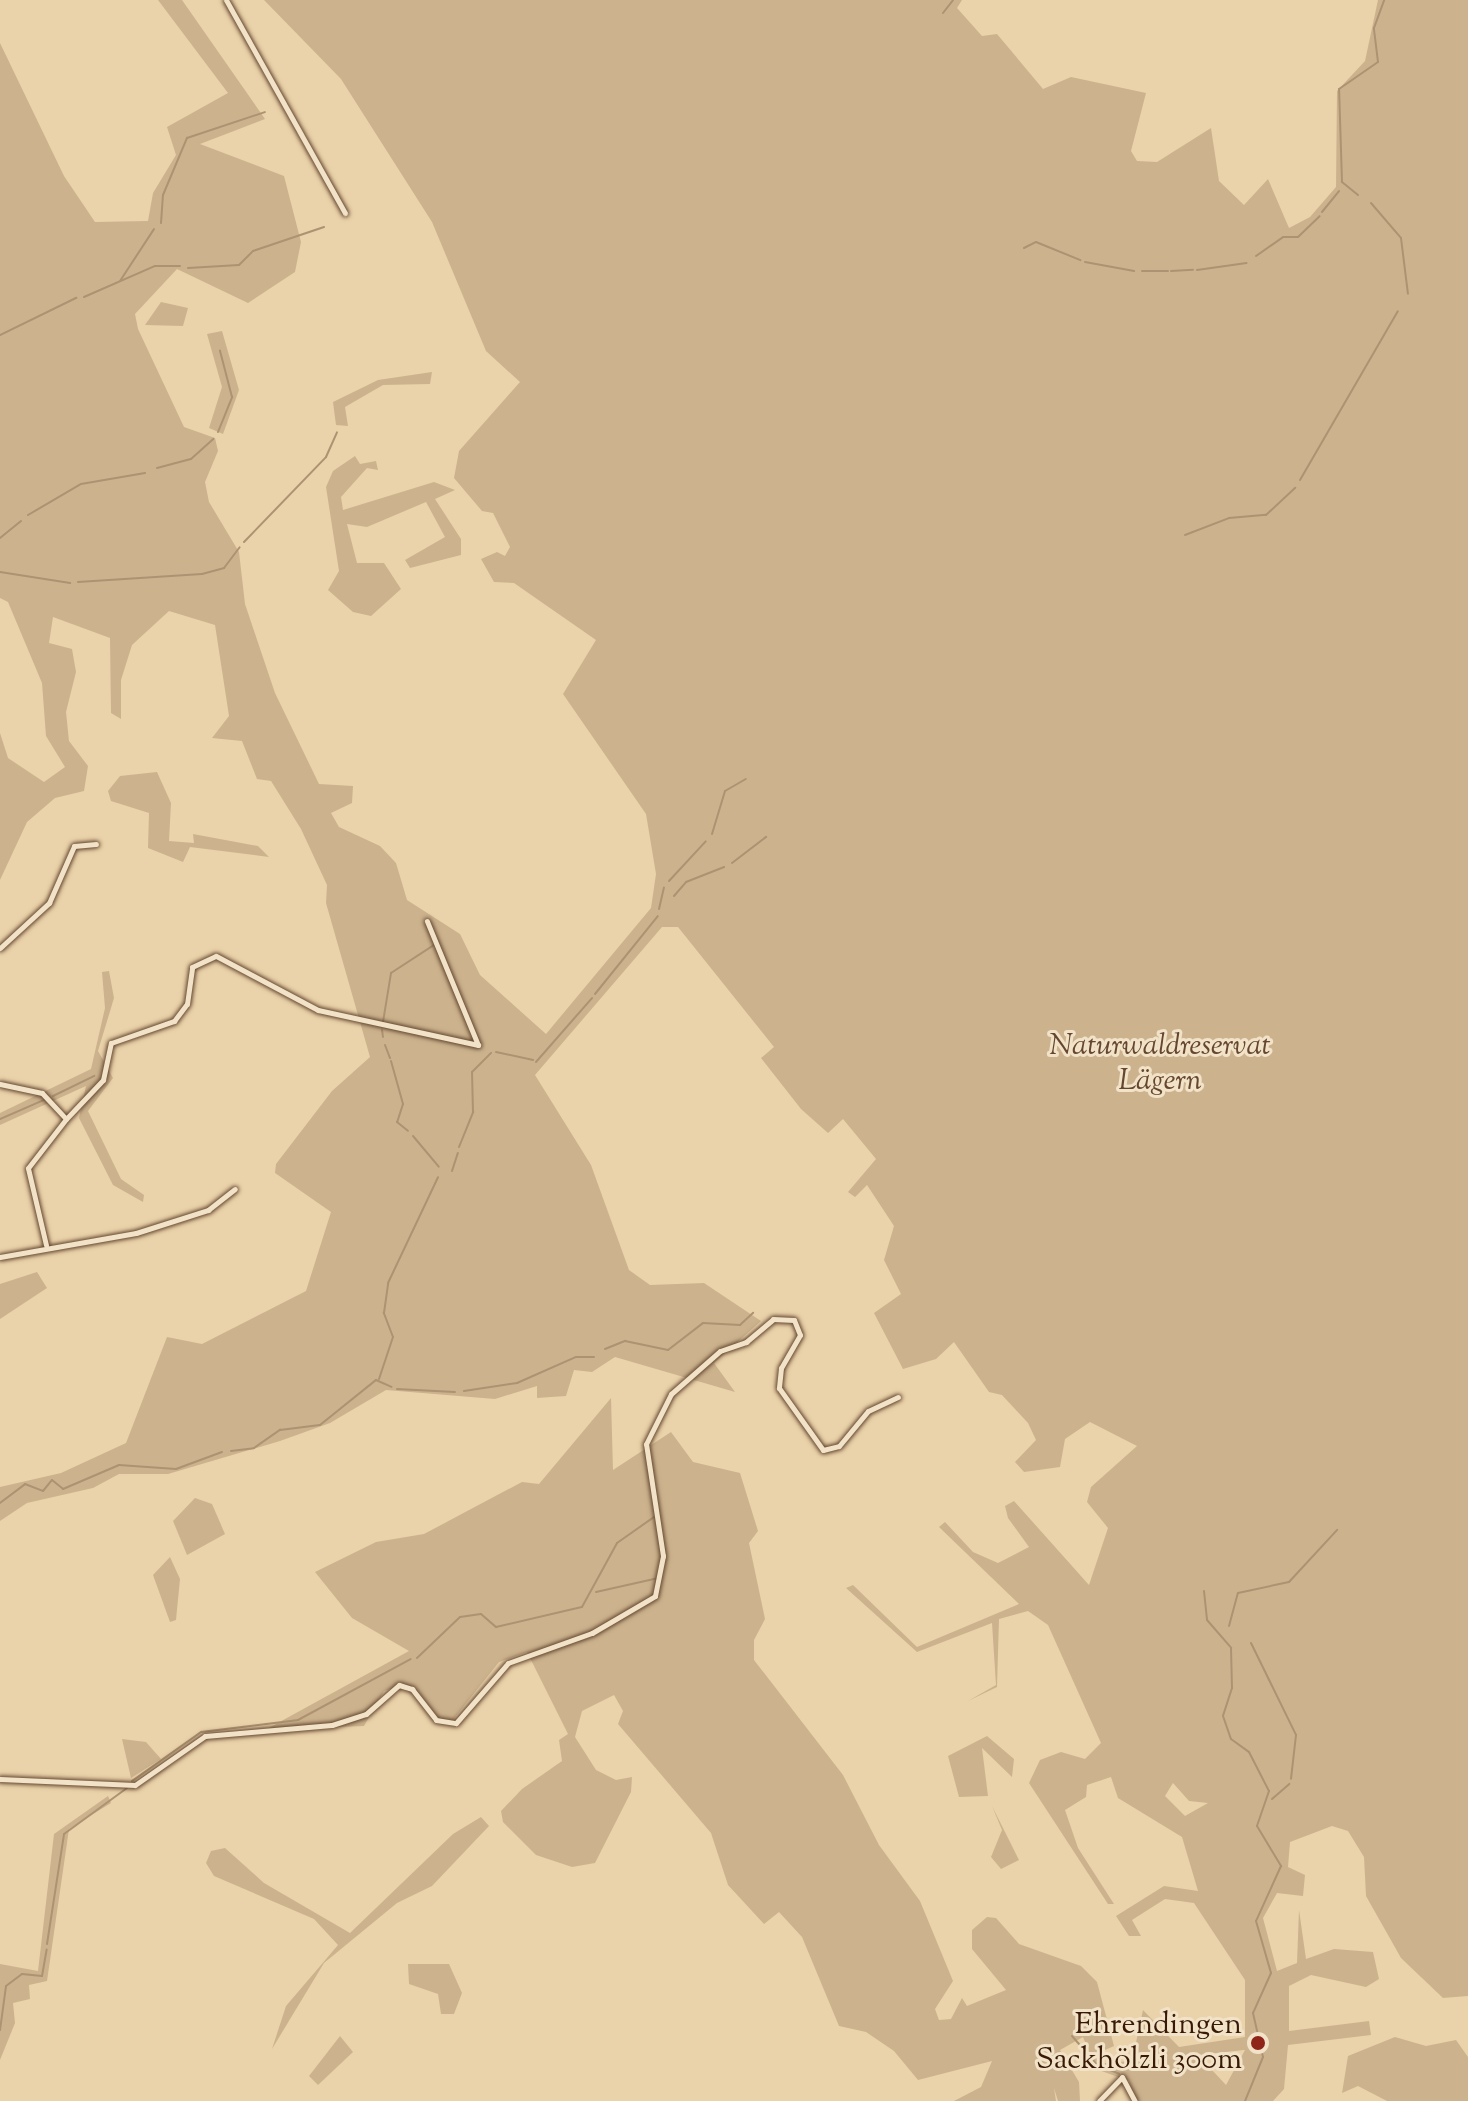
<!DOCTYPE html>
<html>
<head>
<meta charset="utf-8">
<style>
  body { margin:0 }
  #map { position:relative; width:1468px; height:2101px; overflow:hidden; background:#ead2aa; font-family:"Sorts Mill Goudy",serif }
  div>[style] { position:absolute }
  .green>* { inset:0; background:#ccb38e }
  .stream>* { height:2px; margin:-1px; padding:0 1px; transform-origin:1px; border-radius:1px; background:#ad9372 }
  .roads { filter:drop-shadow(0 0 2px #64472e) drop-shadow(0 0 2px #64472e) }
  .minor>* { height:5px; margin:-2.5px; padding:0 2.5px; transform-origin:2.5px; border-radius:2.5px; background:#f1e2c8 }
  .dots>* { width:22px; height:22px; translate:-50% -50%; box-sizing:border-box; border:4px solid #f1e2c8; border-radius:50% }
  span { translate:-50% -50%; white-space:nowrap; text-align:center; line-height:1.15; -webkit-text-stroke:6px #f1e2c8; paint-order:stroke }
  .park-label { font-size:30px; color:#64472e; font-style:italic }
  .poi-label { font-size:30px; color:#381905 }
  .right { translate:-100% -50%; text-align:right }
</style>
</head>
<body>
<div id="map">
  <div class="green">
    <div style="clip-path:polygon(evenodd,158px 0,182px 0,265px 119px,200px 144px,284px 176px,301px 242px,295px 272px,248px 303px,177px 269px,135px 314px,138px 329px,184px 427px,215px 438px,218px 451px,205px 482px,209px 502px,239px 552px,245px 604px,275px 693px,319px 784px,353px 786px,352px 803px,331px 813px,339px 827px,380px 846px,396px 863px,407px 900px,460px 934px,480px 975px,546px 1034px,651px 908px,656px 874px,646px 814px,563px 694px,596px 640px,514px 583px,494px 582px,481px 559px,497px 552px,505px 556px,510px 547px,493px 513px,482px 511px,454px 478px,459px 451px,520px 382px,486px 351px,432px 222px,341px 79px,264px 0,962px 0,957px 8px,982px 36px,997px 34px,1043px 89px,1071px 77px,1146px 93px,1131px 151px,1137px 161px,1157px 162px,1211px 128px,1219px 181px,1244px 205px,1268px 179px,1289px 228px,1310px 217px,1336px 187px,1337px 91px,1365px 61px,1378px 0,1468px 0,1468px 1996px,1443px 1998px,1401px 1958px,1366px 1896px,1364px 1857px,1348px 1831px,1332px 1826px,1290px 1842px,1288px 1867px,1305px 1875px,1303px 1896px,1277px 1893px,1263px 1918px,1277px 1971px,1297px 1963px,1299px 1910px,1306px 1959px,1334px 1949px,1373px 1952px,1379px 1979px,1366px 1987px,1311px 1975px,1289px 1986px,1289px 2031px,1369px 2021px,1371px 2035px,1288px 2045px,1284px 2089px,1273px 2101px,1135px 2101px,1129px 2081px,1096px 2069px,1083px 2037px,1060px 2050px,1079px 2082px,1080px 2101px,1058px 2101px,1054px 2088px,1056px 2101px,954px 2101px,981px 2087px,992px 2061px,918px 2080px,894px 2051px,866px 2032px,839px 2026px,802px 1937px,779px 1912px,764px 1924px,728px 1885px,711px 1833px,618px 1724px,623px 1711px,614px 1695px,582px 1711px,575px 1737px,596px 1770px,616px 1780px,632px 1777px,631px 1792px,595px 1863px,572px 1867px,536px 1855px,503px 1822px,501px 1811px,522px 1789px,562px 1761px,559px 1740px,568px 1734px,527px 1652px,499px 1662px,452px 1721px,435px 1719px,411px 1691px,397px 1687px,384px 1691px,364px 1726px,265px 1730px,409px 1651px,352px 1618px,315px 1572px,376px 1542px,424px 1534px,522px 1482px,539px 1484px,611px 1398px,613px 1470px,671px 1432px,693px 1462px,740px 1473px,758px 1531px,749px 1543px,765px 1619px,754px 1640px,754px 1660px,843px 1775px,879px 1845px,920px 1901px,953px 1981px,935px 2009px,939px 2020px,951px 2019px,962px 1998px,967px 2006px,1006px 1990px,972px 1949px,972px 1930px,987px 1917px,996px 1918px,1019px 1944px,1081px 1966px,1097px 1982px,1114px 2046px,1098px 2053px,1105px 2063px,1132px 2061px,1143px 2010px,1179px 2047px,1245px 2037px,1245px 1980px,1194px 1903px,1165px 1899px,1132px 1920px,1141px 1936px,1129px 1936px,1116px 1916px,1164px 1886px,1198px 1891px,1182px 1837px,1118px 1798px,1111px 1777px,1087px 1785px,1086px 1797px,1065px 1810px,1078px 1848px,1114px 1904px,1108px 1904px,1029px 1783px,1040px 1760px,1061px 1752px,1085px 1759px,1101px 1743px,1048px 1625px,1028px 1611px,999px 1619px,997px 1687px,968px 1701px,996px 1685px,992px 1623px,917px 1652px,846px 1588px,853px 1585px,917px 1647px,1019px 1604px,939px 1527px,945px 1522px,973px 1552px,998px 1563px,1029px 1547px,1008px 1518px,1005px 1506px,1014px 1501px,1089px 1585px,1108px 1528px,1087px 1502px,1091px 1487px,1137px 1446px,1090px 1422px,1065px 1439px,1060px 1467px,1024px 1472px,1015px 1462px,1036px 1440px,1028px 1423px,1002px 1395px,989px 1392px,954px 1342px,936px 1359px,903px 1369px,874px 1313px,901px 1294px,884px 1260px,894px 1226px,867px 1185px,855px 1197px,848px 1192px,876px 1159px,843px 1119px,828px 1133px,801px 1109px,761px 1058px,774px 1047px,678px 927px,662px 927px,535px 1075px,591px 1165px,629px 1270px,650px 1285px,704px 1283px,761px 1321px,714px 1363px,735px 1392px,615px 1357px,592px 1372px,574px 1370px,566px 1396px,537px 1398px,537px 1386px,495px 1399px,386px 1390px,330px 1423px,280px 1441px,168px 1474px,119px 1474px,93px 1488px,27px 1503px,0 1521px,0 1487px,61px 1473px,126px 1443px,167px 1337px,202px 1344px,306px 1291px,331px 1212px,275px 1173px,276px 1164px,332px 1091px,370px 1057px,326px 903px,327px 885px,301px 829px,271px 781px,257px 779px,242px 741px,212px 738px,229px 716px,215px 625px,169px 611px,132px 645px,121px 680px,121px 719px,111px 713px,110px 638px,53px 617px,49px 643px,72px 649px,76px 672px,66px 712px,69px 741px,88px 766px,84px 791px,55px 798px,27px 822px,0 880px,0 733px,8px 758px,44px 782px,65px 767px,46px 736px,42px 683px,8px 602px,0 598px,0 43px,64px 176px,95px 222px,148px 221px,153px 193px,176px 155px,167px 127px,228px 93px,158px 0,1173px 1783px,1189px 1801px,1208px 1803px,1185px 1816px,1165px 1796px,1173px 1783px,158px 0,1245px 2050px,1226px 2085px,1198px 2055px,1244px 2050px,1245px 2050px)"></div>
    <div style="clip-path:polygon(161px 302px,188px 308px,183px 326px,145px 325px)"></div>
    <div style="clip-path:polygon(222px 331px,239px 390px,223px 434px,209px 428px,222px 387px,207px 334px)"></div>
    <div style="clip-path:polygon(432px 372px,430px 384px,383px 385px,345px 407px,348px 426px,336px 425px,333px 402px,378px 380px)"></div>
    <div style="clip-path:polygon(355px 456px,360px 464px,376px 461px,378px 470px,367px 468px,341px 497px,343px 510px,434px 482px,455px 490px,435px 499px,461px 539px,461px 555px,410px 568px,405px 560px,445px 537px,426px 502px,367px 527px,347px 524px,357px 563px,384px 563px,401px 589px,371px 616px,353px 612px,328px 590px,339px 571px,326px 487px,333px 471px)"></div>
    <div style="clip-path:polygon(157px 772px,171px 803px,169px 841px,194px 843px,193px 834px,258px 846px,269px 857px,190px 847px,183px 862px,148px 848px,149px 813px,111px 801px,108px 791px,120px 776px)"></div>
    <div style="clip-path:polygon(109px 971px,114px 998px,98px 1051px,113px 1078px,88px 1111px,121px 1179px,144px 1195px,143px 1202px,113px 1185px,79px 1118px,86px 1086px,0 1125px,0 1113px,91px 1069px,105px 1008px,102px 972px)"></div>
    <div style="clip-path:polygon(37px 1272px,47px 1288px,0 1319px,0 1284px)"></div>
    <div style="clip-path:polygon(195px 1498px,212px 1504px,225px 1534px,187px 1555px,173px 1521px)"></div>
    <div style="clip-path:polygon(170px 1557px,180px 1579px,176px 1620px,170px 1622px,153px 1575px)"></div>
    <div style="clip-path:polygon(987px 1736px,1014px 1759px,1012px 1777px,982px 1748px,988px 1796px,959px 1797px,948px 1756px)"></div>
    <div style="clip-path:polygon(122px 1739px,146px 1742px,161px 1759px,131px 1778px)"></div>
    <div style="clip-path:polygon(108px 1796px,111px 1803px,69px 1829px,47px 1981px,29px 1985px,30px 1999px,13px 2003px,15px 2023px,0 2060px,0 1964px,38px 1971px,54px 1834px)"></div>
    <div style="clip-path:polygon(992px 1806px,1019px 1860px,1001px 1869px,991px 1857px,1002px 1830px)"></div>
    <div style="clip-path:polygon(481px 1817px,489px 1826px,432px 1886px,397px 1903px,324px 1963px,272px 2049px,286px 2006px,338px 1945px,314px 1919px,214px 1876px,206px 1863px,211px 1851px,225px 1848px,264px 1883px,350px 1933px,453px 1834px)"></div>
    <div style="clip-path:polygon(408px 1964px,449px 1964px,462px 1993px,454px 2014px,441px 2014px,438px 1994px,409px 1984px)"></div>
    <div style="clip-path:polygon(340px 2036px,353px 2052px,318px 2085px,309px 2076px)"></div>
    <div style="clip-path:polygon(1395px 2037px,1426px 2046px,1456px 2040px,1468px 2057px,1468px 2101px,1387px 2101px,1358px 2086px,1342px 2093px,1348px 2056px)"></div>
  </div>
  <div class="stream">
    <div style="left:943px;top:13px;width:16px;rotate:-52deg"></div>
    <div style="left:1358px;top:195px;width:21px;rotate:-141deg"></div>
    <div style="left:1342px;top:182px;width:93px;rotate:-91.8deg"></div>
    <div style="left:1339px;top:89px;width:47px;rotate:-34.7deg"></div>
    <div style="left:1378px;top:62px;width:34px;rotate:-97deg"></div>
    <div style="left:1374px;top:28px;width:30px;rotate:-70deg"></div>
    <div style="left:1371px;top:203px;width:46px;rotate:49.4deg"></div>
    <div style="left:1401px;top:238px;width:56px;rotate:82.9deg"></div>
    <div style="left:1322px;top:212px;width:27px;rotate:-51deg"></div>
    <div style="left:161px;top:223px;width:28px;rotate:-86deg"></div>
    <div style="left:163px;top:195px;width:62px;rotate:-67.2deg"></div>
    <div style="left:187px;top:138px;width:82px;rotate:-18.4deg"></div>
    <div style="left:1024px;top:248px;width:13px;rotate:-27deg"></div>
    <div style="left:1036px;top:242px;width:48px;rotate:22.2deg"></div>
    <div style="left:1256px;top:256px;width:33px;rotate:-35deg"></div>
    <div style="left:1283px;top:237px;width:15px"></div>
    <div style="left:1298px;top:237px;width:30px;rotate:-44deg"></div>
    <div style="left:1085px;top:262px;width:50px;rotate:10.4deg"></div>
    <div style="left:188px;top:268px;width:51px;rotate:-3.4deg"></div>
    <div style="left:239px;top:265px;width:20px;rotate:-45deg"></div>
    <div style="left:253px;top:251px;width:75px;rotate:-18.7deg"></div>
    <div style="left:1197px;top:270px;width:50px;rotate:-8deg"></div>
    <div style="left:1142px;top:271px;width:26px"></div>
    <div style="left:1171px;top:271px;width:22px;rotate:-3deg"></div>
    <div style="left:120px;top:281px;width:62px;rotate:-56.8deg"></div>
    <div style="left:84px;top:297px;width:77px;rotate:-23.6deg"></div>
    <div style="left:155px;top:266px;width:25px"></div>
    <div style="left:0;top:335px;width:85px;rotate:-26deg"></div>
    <div style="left:218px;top:432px;width:38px;rotate:-68deg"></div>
    <div style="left:232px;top:397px;width:48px;rotate:-104.6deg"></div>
    <div style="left:157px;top:468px;width:35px;rotate:-15deg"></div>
    <div style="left:191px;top:459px;width:30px;rotate:-42deg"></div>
    <div style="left:1300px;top:480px;width:195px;rotate:-59.9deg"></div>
    <div style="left:28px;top:515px;width:61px;rotate:-30.3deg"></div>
    <div style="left:81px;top:484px;width:65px;rotate:-9.8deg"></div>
    <div style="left:1185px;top:535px;width:47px;rotate:-21.1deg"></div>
    <div style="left:1229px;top:518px;width:37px;rotate:-5deg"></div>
    <div style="left:1266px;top:515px;width:40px;rotate:-43deg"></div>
    <div style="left:0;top:538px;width:27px;rotate:-39deg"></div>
    <div style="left:244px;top:542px;width:118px;rotate:-46deg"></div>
    <div style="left:326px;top:457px;width:27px;rotate:-66deg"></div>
    <div style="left:0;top:572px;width:71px;rotate:8.9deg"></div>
    <div style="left:78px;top:582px;width:124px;rotate:-3.7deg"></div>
    <div style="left:202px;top:574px;width:23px;rotate:-15deg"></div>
    <div style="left:224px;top:568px;width:26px;rotate:-53deg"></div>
    <div style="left:712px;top:834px;width:45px;rotate:-73.2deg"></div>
    <div style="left:725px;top:791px;width:24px;rotate:-30deg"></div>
    <div style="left:732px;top:863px;width:43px;rotate:-37.4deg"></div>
    <div style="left:669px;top:881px;width:54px;rotate:-47.2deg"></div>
    <div style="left:674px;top:896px;width:18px;rotate:-49deg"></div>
    <div style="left:686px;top:882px;width:41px;rotate:-21.5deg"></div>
    <div style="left:659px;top:909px;width:22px;rotate:-77deg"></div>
    <div style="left:595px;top:994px;width:100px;rotate:-51.1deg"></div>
    <div style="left:383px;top:1022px;width:50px;rotate:-80.7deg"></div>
    <div style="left:391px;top:973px;width:51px;rotate:-33.1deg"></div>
    <div style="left:382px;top:1030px;width:7px;rotate:82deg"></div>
    <div style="left:385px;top:1045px;width:14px;rotate:69deg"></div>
    <div style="left:496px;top:1052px;width:38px;rotate:12deg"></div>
    <div style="left:391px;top:1061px;width:45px;rotate:74.4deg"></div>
    <div style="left:403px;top:1104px;width:19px;rotate:108deg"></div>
    <div style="left:397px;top:1122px;width:14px;rotate:39deg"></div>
    <div style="left:536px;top:1062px;width:85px;rotate:-48.8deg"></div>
    <div style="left:53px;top:1096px;width:46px;rotate:-26deg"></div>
    <div style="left:0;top:1119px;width:48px;rotate:-23.4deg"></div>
    <div style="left:413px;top:1136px;width:40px;rotate:50deg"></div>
    <div style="left:459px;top:1147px;width:38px;rotate:-68deg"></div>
    <div style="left:473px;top:1112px;width:40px;rotate:-91.4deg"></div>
    <div style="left:472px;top:1072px;width:27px;rotate:-45deg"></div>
    <div style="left:452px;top:1171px;width:19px;rotate:-72deg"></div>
    <div style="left:605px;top:1349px;width:22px;rotate:-22deg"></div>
    <div style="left:625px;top:1341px;width:44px;rotate:11.8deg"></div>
    <div style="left:668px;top:1350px;width:44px;rotate:-37.6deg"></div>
    <div style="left:703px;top:1323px;width:37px;rotate:3deg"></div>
    <div style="left:740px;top:1325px;width:18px;rotate:-43deg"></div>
    <div style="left:379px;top:1379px;width:44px;rotate:-71.6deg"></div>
    <div style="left:393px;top:1337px;width:26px;rotate:-111deg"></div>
    <div style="left:384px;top:1313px;width:30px;rotate:-82deg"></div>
    <div style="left:388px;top:1283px;width:117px;rotate:-64.7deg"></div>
    <div style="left:397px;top:1389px;width:58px;rotate:3deg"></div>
    <div style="left:464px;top:1391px;width:54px;rotate:-8.6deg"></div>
    <div style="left:517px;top:1383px;width:64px;rotate:-23.8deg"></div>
    <div style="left:576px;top:1357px;width:18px"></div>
    <div style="left:231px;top:1451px;width:23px;rotate:-7deg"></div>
    <div style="left:254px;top:1448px;width:32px;rotate:-35deg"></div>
    <div style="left:280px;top:1430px;width:40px;rotate:-7.1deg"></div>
    <div style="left:320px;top:1425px;width:72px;rotate:-38.8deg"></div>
    <div style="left:376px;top:1380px;width:17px;rotate:24deg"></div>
    <div style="left:0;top:1503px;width:31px;rotate:-37deg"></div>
    <div style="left:25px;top:1484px;width:19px;rotate:21deg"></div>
    <div style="left:43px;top:1491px;width:14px;rotate:-51deg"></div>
    <div style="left:52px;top:1480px;width:14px;rotate:39deg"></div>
    <div style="left:63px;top:1489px;width:61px;rotate:-23.2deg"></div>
    <div style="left:119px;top:1465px;width:57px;rotate:4deg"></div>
    <div style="left:176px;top:1469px;width:49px;rotate:-20.3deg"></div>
    <div style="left:1204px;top:1591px;width:29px;rotate:84deg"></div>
    <div style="left:1207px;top:1620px;width:37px;rotate:49deg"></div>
    <div style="left:1231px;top:1648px;width:40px;rotate:88.6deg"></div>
    <div style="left:1232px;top:1688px;width:29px;rotate:108deg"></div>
    <div style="left:1223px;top:1716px;width:24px;rotate:71deg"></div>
    <div style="left:1231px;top:1739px;width:22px;rotate:36deg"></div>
    <div style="left:1249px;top:1752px;width:44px;rotate:62.9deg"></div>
    <div style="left:1269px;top:1791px;width:37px;rotate:109deg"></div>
    <div style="left:1257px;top:1826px;width:47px;rotate:59deg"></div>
    <div style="left:1281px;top:1866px;width:60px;rotate:114.4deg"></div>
    <div style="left:1256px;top:1921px;width:54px;rotate:73.9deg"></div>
    <div style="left:1271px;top:1973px;width:44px;rotate:114.2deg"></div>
    <div style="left:1253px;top:2013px;width:45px;rotate:77.2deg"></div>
    <div style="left:1263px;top:2057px;width:48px;rotate:112.2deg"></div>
    <div style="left:596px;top:1592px;width:64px;rotate:-12.7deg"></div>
    <div style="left:1229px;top:1626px;width:34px;rotate:-75deg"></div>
    <div style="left:1238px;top:1593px;width:52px;rotate:-12.2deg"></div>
    <div style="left:1289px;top:1582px;width:71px;rotate:-47.3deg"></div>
    <div style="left:1251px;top:1643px;width:102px;rotate:63.9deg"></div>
    <div style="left:1296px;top:1735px;width:44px;rotate:96.5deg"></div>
    <div style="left:417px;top:1658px;width:59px;rotate:-43.6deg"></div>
    <div style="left:460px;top:1617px;width:21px;rotate:-8deg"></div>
    <div style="left:481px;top:1614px;width:20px;rotate:41deg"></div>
    <div style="left:496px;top:1627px;width:88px;rotate:-13.1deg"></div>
    <div style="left:582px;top:1607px;width:73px;rotate:-61.3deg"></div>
    <div style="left:617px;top:1543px;width:45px;rotate:-35.1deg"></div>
    <div style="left:132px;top:1781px;width:85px;rotate:-35.4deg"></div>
    <div style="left:201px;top:1732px;width:98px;rotate:-7.1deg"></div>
    <div style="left:298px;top:1720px;width:128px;rotate:-28.4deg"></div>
    <div style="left:1272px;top:1799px;width:23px;rotate:-41deg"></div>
    <div style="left:47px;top:1944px;width:111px;rotate:-81.2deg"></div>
    <div style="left:64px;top:1834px;width:78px;rotate:-36.1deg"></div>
    <div style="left:0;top:2030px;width:44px;rotate:-82.2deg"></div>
    <div style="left:6px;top:1986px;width:20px;rotate:-37deg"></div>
    <div style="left:22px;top:1974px;width:20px;rotate:6deg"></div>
    <div style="left:42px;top:1976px;width:27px;rotate:-80deg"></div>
    <div style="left:1072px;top:2036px;width:37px;rotate:49deg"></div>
    <div style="left:1096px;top:2064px;width:25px;rotate:23deg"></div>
  </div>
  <div class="roads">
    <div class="minor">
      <div style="left:226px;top:0;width:244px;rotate:60.8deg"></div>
      <div style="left:0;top:948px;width:67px;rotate:-42.6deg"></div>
      <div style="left:49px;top:903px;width:62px;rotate:-66.3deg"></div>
      <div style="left:74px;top:846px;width:22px;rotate:-5deg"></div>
      <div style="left:0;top:1084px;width:43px;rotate:12.1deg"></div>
      <div style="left:42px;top:1093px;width:35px;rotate:47deg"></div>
      <div style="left:66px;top:1119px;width:54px;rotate:-46.5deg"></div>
      <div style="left:103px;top:1080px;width:38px;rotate:-78deg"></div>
      <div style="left:111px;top:1043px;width:67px;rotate:-19.2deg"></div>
      <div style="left:174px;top:1021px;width:21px;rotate:-53deg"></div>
      <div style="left:187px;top:1004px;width:37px;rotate:-82deg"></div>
      <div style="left:192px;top:967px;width:26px;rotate:-25deg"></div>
      <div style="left:216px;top:956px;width:115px;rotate:27.9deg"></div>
      <div style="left:318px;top:1010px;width:164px;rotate:12.3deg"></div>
      <div style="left:478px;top:1045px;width:134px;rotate:-112.4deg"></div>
      <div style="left:46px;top:1245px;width:79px;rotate:-103.2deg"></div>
      <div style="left:28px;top:1168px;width:62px;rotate:-52.2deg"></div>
      <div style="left:0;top:1257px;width:138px;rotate:-10deg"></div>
      <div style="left:136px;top:1233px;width:76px;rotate:-17.7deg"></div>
      <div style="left:208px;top:1210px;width:34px;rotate:-38deg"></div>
      <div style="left:0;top:1779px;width:135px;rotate:2.5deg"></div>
      <div style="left:135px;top:1785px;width:85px;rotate:-35deg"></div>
      <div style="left:205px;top:1736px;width:127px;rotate:-5deg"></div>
      <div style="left:332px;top:1725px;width:36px;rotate:-18deg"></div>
      <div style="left:366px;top:1714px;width:44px;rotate:-41.3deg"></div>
      <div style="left:399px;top:1685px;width:14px;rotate:17deg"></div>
      <div style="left:412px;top:1689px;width:39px;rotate:52deg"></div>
      <div style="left:436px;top:1720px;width:20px;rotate:9deg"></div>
      <div style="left:456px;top:1723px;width:79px;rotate:-49.1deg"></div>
      <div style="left:508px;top:1663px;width:89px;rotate:-19.7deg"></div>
      <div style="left:592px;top:1633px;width:73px;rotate:-30.4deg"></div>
      <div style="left:655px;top:1596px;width:41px;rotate:-78.7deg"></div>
      <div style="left:663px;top:1556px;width:113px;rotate:-98.6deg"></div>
      <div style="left:646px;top:1444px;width:56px;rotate:-63.4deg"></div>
      <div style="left:671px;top:1394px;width:65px;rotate:-41.3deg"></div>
      <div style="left:720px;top:1351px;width:28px;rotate:-19deg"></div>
      <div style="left:746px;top:1342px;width:35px;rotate:-40deg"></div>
      <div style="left:773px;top:1319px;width:21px;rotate:3deg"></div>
      <div style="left:794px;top:1320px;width:16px;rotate:68deg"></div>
      <div style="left:800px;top:1335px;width:38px;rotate:120deg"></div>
      <div style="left:781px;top:1368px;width:20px;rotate:96deg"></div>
      <div style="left:779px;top:1388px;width:76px;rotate:54.6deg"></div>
      <div style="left:823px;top:1450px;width:16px;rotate:-14deg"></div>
      <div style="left:839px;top:1446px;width:45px;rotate:-50.4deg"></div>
      <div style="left:868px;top:1411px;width:33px;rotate:-25deg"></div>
      <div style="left:1099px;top:2101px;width:33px;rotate:-46deg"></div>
      <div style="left:1122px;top:2077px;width:27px;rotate:62deg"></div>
    </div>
  </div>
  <div class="dots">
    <div style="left:1258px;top:2043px;background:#8f2418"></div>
  </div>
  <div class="park-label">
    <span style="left:1160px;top:1064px">Naturwaldreservat<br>Lägern</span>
  </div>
  <div class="poi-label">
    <span class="right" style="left:1242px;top:2043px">Ehrendingen<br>Sackhölzli 300m</span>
  </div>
</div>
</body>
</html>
